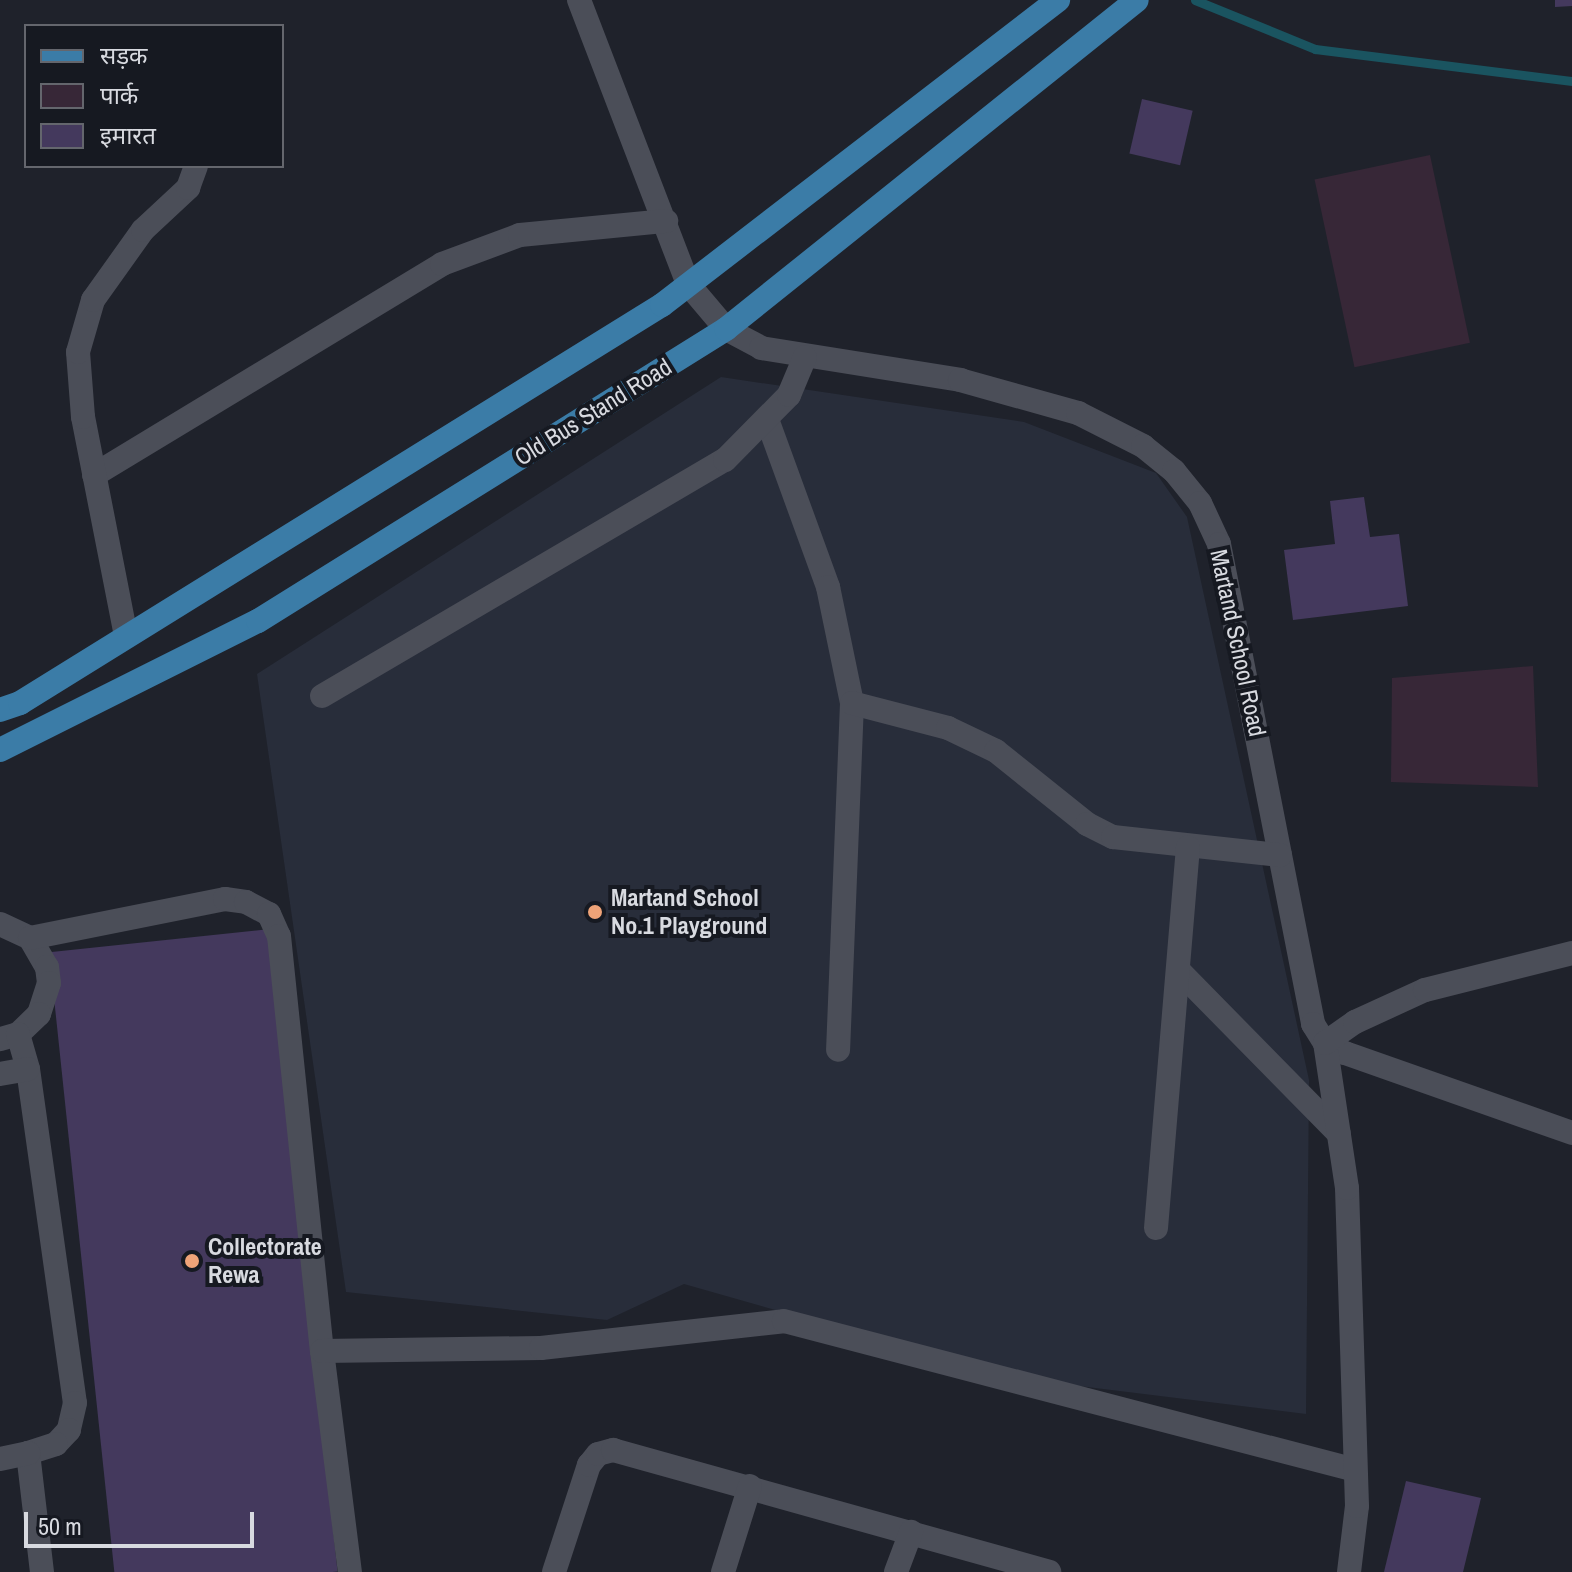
<!DOCTYPE html>
<html>
<head>
<meta charset="utf-8">
<style>
  body { margin:0 }
  #map { position:relative; width:1572px; height:1572px; overflow:hidden; background:#1f222b; font-family:"Archivo Narrow","Noto Sans Devanagari",sans-serif }
  div>[style] { position:absolute }
  .built>* { inset:0; background:#282d3a }
  .green>* { inset:0; background:#372737; transform-origin:0 0 }
  .stream>* { height:9px; margin:-4.5px; padding:0 4.5px; transform-origin:4.5px; border-radius:4.5px; background:#1a5460 }
  .building>* { inset:0; background:#44395d; transform-origin:0 0 }
  .minor>* { height:24px; margin:-12px; padding:0 12px; transform-origin:12px; border-radius:12px; background:#4b4e58 }
  .major>* { height:24px; margin:-12px; padding:0 12px; transform-origin:12px; border-radius:12px; background:#3b7ca7 }
  .dots>* { width:22px; height:22px; translate:-50% -50%; box-sizing:border-box; border:4px solid #161921; border-radius:50% }
  span { translate:-50% -50%; white-space:nowrap; text-align:center; line-height:1.15; -webkit-text-stroke:8px #161921; paint-order:stroke }
  .street-label { font-size:24px; color:#d8dae0 }
  .poi-label { font-size:24px; color:#d8dae0; font-weight:700 }
  .left { translate:0 -50%; text-align:left }
  .legend { position:absolute; left:24px; top:24px; width:260px; height:144px; box-sizing:border-box; background:#161921; border:2px solid #64666d; margin:0; padding:10px 14px; list-style:none; font-size:24px; color:#d8dae0 }
  .legend li { display:flex; align-items:center; gap:16px; height:40px }
  .legend b { width:40px; border:2px solid #64666d }
  .scale { position:absolute; left:24px; top:1512px; width:230px; height:36px; box-sizing:border-box; border:4px solid #d8dae0; border-top:0; padding-left:10px; font-size:24px; line-height:28px; white-space:nowrap; color:#d8dae0; -webkit-text-stroke:6px #161921; paint-order:stroke }
</style>
</head>
<body>
<div id="map">
  <div class="built">
    <div style="clip-path:polygon(721px 377px,1024px 422px,1156px 473px,1187px 517px,1309px 1080px,1306px 1414px,1013px 1378px,684px 1284px,607px 1320px,346px 1292px,257px 674px)"></div>
  </div>
  <div class="green">
    <div style="left:1430px;top:155px;width:192px;height:118px;rotate:78deg"></div>
    <div style="clip-path:polygon(1533px 666px,1538px 787px,1391px 782px,1392px 678px)"></div>
  </div>
  <div class="stream">
    <div style="left:1195px;top:0;width:130px;rotate:22.2deg"></div>
    <div style="left:1315px;top:49px;width:259px;rotate:7.1deg"></div>
  </div>
  <div class="building">
    <div style="clip-path:polygon(1555px 0,1572px 0,1572px 6px,1555px 7px)"></div>
    <div style="left:1142px;top:99px;width:52px;height:56px;rotate:13deg"></div>
    <div style="clip-path:polygon(1364px 497px,1370px 537px,1399px 534px,1408px 606px,1293px 620px,1284px 550px,1335px 544px,1330px 501px)"></div>
    <div style="left:270px;top:929px;width:646px;height:222px;rotate:84deg"></div>
    <div style="clip-path:polygon(1406px 1481px,1481px 1498px,1463px 1572px,1384px 1572px)"></div>
  </div>
  <div class="minor">
    <div style="left:579px;top:0;width:304px;rotate:69deg"></div>
    <div style="left:688px;top:284px;width:59px;rotate:49.8deg"></div>
    <div style="left:726px;top:329px;width:40px;rotate:28deg"></div>
    <div style="left:761px;top:348px;width:202px;rotate:9.1deg"></div>
    <div style="left:960px;top:380px;width:123px;rotate:15.6deg"></div>
    <div style="left:1078px;top:413px;width:73px;rotate:26.9deg"></div>
    <div style="left:1143px;top:446px;width:40px;rotate:39deg"></div>
    <div style="left:1174px;top:471px;width:41px;rotate:50.9deg"></div>
    <div style="left:1200px;top:503px;width:45px;rotate:65.1deg"></div>
    <div style="left:1219px;top:544px;width:489px;rotate:78.9deg"></div>
    <div style="left:1313px;top:1024px;width:22px;rotate:58deg"></div>
    <div style="left:1325px;top:1043px;width:22px;rotate:27deg"></div>
    <div style="left:1345px;top:1053px;width:241px;rotate:19.4deg"></div>
    <div style="left:768px;top:422px;width:176px;rotate:70deg"></div>
    <div style="left:828px;top:587px;width:118px;rotate:78.3deg"></div>
    <div style="left:852px;top:703px;width:347px;rotate:92.3deg"></div>
    <div style="left:94px;top:475px;width:407px;rotate:-31.2deg"></div>
    <div style="left:442px;top:264px;width:83px;rotate:-20.4deg"></div>
    <div style="left:520px;top:235px;width:147px;rotate:-5.5deg"></div>
    <div style="left:126px;top:636px;width:223px;rotate:-101.1deg"></div>
    <div style="left:83px;top:417px;width:65px;rotate:-94.4deg"></div>
    <div style="left:78px;top:352px;width:54px;rotate:-73.9deg"></div>
    <div style="left:93px;top:300px;width:86px;rotate:-54.5deg"></div>
    <div style="left:143px;top:230px;width:62px;rotate:-43deg"></div>
    <div style="left:188px;top:188px;width:23px;rotate:-70deg"></div>
    <div style="left:322px;top:696px;width:467px;rotate:-30.4deg"></div>
    <div style="left:725px;top:460px;width:91px;rotate:-45.4deg"></div>
    <div style="left:789px;top:395px;width:41px;rotate:-67.2deg"></div>
    <div style="left:852px;top:703px;width:99px;rotate:14.6deg"></div>
    <div style="left:948px;top:728px;width:53px;rotate:25.6deg"></div>
    <div style="left:996px;top:751px;width:117px;rotate:38.7deg"></div>
    <div style="left:1087px;top:824px;width:29px;rotate:27deg"></div>
    <div style="left:1113px;top:837px;width:168px;rotate:6.2deg"></div>
    <div style="left:0;top:924px;width:33px;rotate:25deg"></div>
    <div style="left:30px;top:938px;width:34px;rotate:60deg"></div>
    <div style="left:47px;top:967px;width:16px;rotate:83deg"></div>
    <div style="left:49px;top:983px;width:33px;rotate:108deg"></div>
    <div style="left:39px;top:1014px;width:29px;rotate:136deg"></div>
    <div style="left:18px;top:1034px;width:19px;rotate:164deg"></div>
    <div style="left:30px;top:938px;width:199px;rotate:-11.3deg"></div>
    <div style="left:225px;top:899px;width:21px;rotate:8deg"></div>
    <div style="left:246px;top:902px;width:26px;rotate:28deg"></div>
    <div style="left:269px;top:914px;width:24px;rotate:66deg"></div>
    <div style="left:279px;top:936px;width:417px;rotate:84.1deg"></div>
    <div style="left:322px;top:1351px;width:223px;rotate:82.8deg"></div>
    <div style="left:1179px;top:971px;width:228px;rotate:45.5deg"></div>
    <div style="left:18px;top:1034px;width:36px;rotate:74deg"></div>
    <div style="left:28px;top:1069px;width:337px;rotate:82deg"></div>
    <div style="left:75px;top:1403px;width:28px;rotate:103deg"></div>
    <div style="left:69px;top:1430px;width:19px;rotate:133deg"></div>
    <div style="left:56px;top:1444px;width:29px;rotate:162deg"></div>
    <div style="left:28px;top:1453px;width:120px;rotate:83.3deg"></div>
    <div style="left:0;top:1074px;width:28px;rotate:-10deg"></div>
    <div style="left:1156px;top:1228px;width:382px;rotate:-85.2deg"></div>
    <div style="left:322px;top:1351px;width:219px;rotate:-0.8deg"></div>
    <div style="left:541px;top:1348px;width:244px;rotate:-6.3deg"></div>
    <div style="left:784px;top:1321px;width:590px;rotate:14.62deg"></div>
    <div style="left:0;top:1459px;width:29px;rotate:-12deg"></div>
    <div style="left:554px;top:1572px;width:113px;rotate:-71.9deg"></div>
    <div style="left:589px;top:1465px;width:14px;rotate:-51deg"></div>
    <div style="left:598px;top:1454px;width:16px;rotate:-15deg"></div>
    <div style="left:613px;top:1450px;width:453px;rotate:15.6deg"></div>
    <div style="left:723px;top:1572px;width:90px;rotate:-72.6deg"></div>
    <div style="left:896px;top:1572px;width:43px;rotate:-69.4deg"></div>
    <div style="left:1349px;top:1572px;width:66px;rotate:-83.1deg"></div>
    <div style="left:1357px;top:1506px;width:318px;rotate:-91.8deg"></div>
    <div style="left:1347px;top:1188px;width:147px;rotate:-98.6deg"></div>
    <div style="left:1325px;top:1043px;width:37px;rotate:-35deg"></div>
    <div style="left:1355px;top:1022px;width:77px;rotate:-24.6deg"></div>
    <div style="left:1425px;top:990px;width:152px;rotate:-14.1deg"></div>
  </div>
  <div class="major">
    <div style="left:0;top:710px;width:21px;rotate:-19deg"></div>
    <div style="left:20px;top:703px;width:755px;rotate:-31.8deg"></div>
    <div style="left:662px;top:305px;width:500px;rotate:-37.6deg"></div>
    <div style="left:0;top:750px;width:288px;rotate:-26.6deg"></div>
    <div style="left:258px;top:621px;width:552px;rotate:-31.96deg"></div>
    <div style="left:726px;top:329px;width:526px;rotate:-38.68deg"></div>
  </div>
  <div class="dots">
    <div style="left:595px;top:912px;background:#efa378"></div>
    <div style="left:192px;top:1261px;background:#efa378"></div>
  </div>
  <div class="street-label">
    <span style="left:593px;top:412px;rotate:-32deg">Old Bus Stand Road</span>
    <span style="left:1238px;top:643px;rotate:78deg">Martand School Road</span>
  </div>
  <div class="poi-label">
    <span class="left" style="left:611px;top:912px">Martand School<br>No.1 Playground</span>
    <span class="left" style="left:208px;top:1261px">Collectorate<br>Rewa</span>
  </div>
  <ul class="legend">
  <li><b style="height:10px;background:#3b7ca7"></b>सड़क</li>
  <li><b style="height:22px;background:#372737"></b>पार्क</li>
  <li><b style="height:22px;background:#44395d"></b>इमारत</li>
  </ul>
  <div class="scale">50 m</div>
</div>
</body>
</html>
